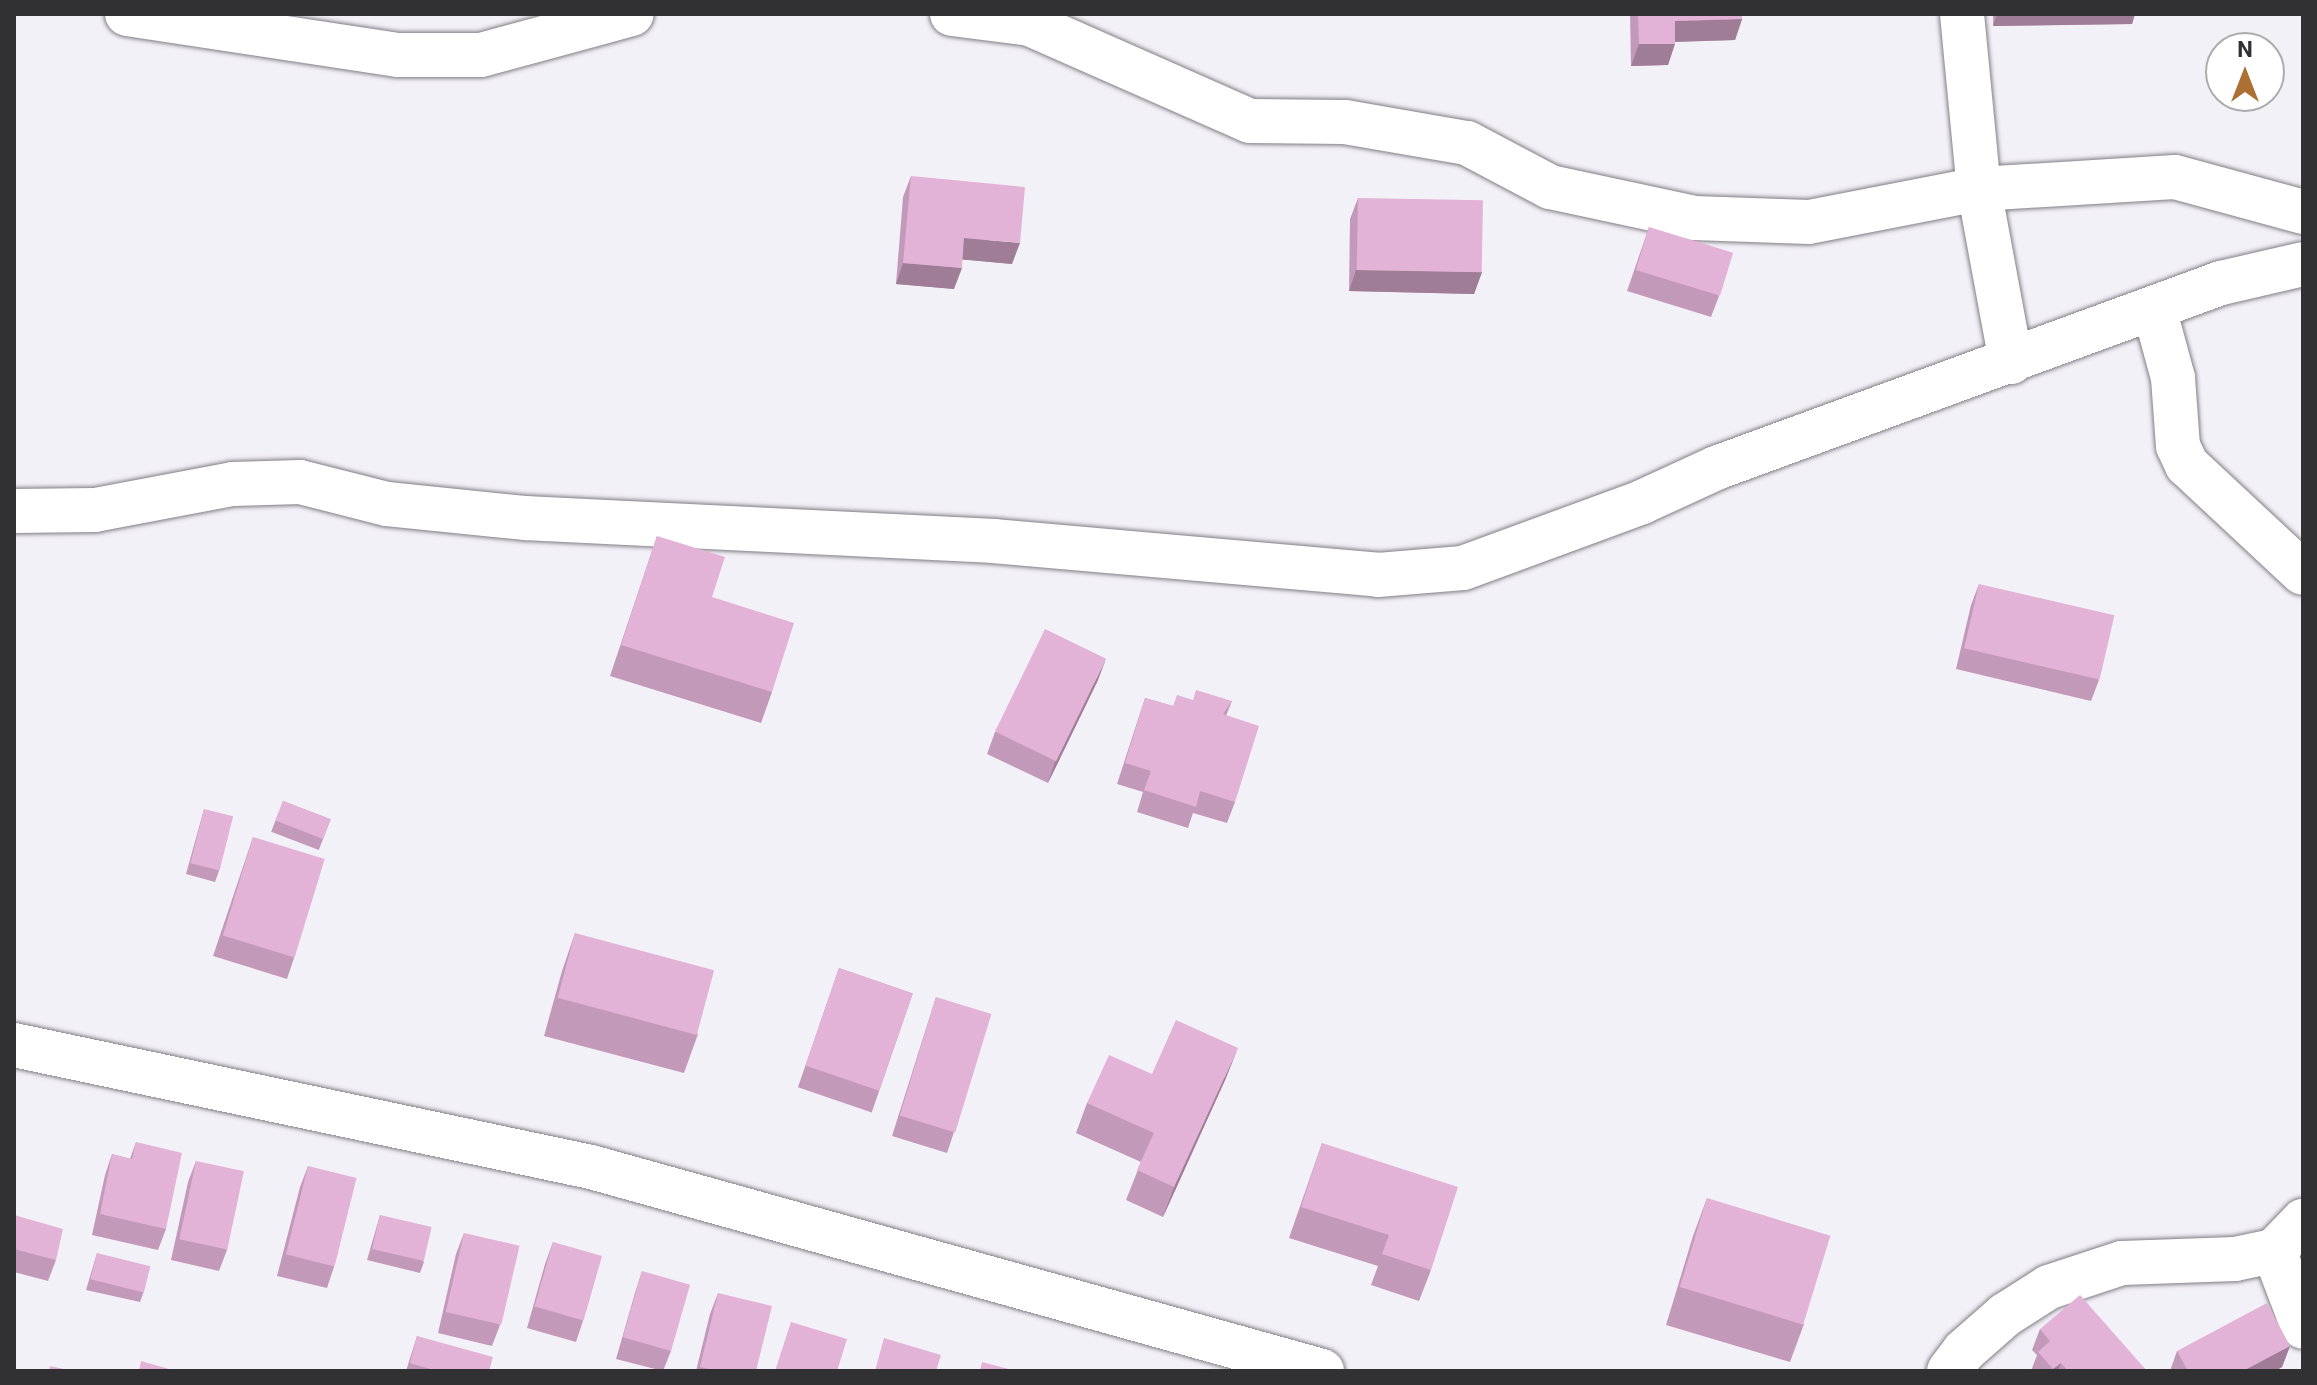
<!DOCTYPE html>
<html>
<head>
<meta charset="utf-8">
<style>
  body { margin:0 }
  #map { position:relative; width:2317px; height:1385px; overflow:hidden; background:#f3f1f8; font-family:Roboto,sans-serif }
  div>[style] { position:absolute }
  .roads { filter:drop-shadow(0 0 2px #817f85) drop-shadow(0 0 2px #817f85) }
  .minor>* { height:44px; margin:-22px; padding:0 22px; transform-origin:22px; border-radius:22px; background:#fff }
  .wall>* { inset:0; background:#c399b9; transform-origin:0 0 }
  .shaded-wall>* { inset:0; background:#9f7d96 }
  .building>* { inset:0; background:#e3b2d7; transform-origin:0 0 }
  span { translate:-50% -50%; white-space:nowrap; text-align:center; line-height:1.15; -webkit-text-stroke:6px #fff; paint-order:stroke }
  .frame { position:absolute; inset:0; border:16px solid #313033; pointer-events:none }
  .north { position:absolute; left:2205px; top:32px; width:80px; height:80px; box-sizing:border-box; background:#fff; border:2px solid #adacad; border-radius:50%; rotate:0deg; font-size:22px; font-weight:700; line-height:32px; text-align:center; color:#313033 }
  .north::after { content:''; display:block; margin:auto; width:28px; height:36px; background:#ac7132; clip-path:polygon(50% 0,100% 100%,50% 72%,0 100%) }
</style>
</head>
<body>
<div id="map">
  <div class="roads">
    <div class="minor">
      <div style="left:127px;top:14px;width:274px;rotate:8.6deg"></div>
      <div style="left:398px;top:55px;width:83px"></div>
      <div style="left:481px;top:55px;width:156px;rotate:-15.2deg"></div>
      <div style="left:952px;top:14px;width:79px;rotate:7.3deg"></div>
      <div style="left:1030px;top:24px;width:240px;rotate:23.8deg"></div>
      <div style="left:1250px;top:121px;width:95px;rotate:0.6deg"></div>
      <div style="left:1345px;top:122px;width:124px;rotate:9.8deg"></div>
      <div style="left:1467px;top:143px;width:94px;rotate:27.9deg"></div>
      <div style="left:1550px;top:187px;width:147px;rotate:12.1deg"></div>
      <div style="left:1694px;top:218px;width:115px;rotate:2deg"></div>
      <div style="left:1809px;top:222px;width:173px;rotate:-11deg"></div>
      <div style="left:1979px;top:189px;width:196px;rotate:-3.5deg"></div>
      <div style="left:2175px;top:177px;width:133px;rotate:15.3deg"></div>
      <div style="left:1962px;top:14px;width:176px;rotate:84.5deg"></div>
      <div style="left:1979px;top:189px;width:176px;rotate:79.5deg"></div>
      <div style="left:2154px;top:308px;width:73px;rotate:74.8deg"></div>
      <div style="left:2173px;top:378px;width:68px;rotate:85.8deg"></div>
      <div style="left:2178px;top:446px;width:21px;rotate:65deg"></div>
      <div style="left:2187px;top:465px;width:158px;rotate:43deg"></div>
      <div style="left:14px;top:511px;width:81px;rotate:-0.7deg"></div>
      <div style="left:95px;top:510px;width:140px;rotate:-10.7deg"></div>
      <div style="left:233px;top:484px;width:67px;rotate:-1.7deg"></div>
      <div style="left:300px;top:482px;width:90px;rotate:14.2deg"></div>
      <div style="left:387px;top:504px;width:140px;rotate:5.8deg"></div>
      <div style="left:526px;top:518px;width:468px;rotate:2.8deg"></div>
      <div style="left:993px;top:541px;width:386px;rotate:5deg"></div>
      <div style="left:1378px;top:575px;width:85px;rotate:-4.7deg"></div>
      <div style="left:1463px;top:568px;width:191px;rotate:-20.2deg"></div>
      <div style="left:1642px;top:502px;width:81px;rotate:-24.7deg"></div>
      <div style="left:1716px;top:468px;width:538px;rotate:-20.12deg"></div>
      <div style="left:2221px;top:283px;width:84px;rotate:-13deg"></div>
      <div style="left:14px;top:1045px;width:590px;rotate:11.94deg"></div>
      <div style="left:591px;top:1167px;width:759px;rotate:15.59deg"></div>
      <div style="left:2274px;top:1251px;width:81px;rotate:69.1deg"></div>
      <div style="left:1949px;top:1371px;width:25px;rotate:-53deg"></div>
      <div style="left:1964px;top:1351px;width:55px;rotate:-41.3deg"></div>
      <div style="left:2005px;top:1315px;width:52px;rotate:-32.5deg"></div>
      <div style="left:2049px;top:1287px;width:77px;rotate:-18.2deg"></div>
      <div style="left:2122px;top:1263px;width:113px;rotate:-2deg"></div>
      <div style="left:2235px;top:1259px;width:40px;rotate:-12deg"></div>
      <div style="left:2274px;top:1251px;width:42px;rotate:-46deg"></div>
    </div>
  </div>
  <div class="wall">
    <div style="clip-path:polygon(1630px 14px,1742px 14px,1742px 19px,1735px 40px,1675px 42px,1668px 65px,1631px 66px)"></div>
    <div style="clip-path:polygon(1993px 14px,2135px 14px,2132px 24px,1993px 26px)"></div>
    <div style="clip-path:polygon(911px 176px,1012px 264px,962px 259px,954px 289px,896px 284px,903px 197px)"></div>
    <div style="clip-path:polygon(1358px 198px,1482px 272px,1474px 294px,1349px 291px,1350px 219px)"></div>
    <div style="clip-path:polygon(1649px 227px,1719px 296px,1711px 317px,1627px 291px)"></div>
    <div style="clip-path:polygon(657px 536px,772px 692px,761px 723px,610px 676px)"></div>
    <div style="clip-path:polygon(1979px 584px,2099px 680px,2091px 701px,1956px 669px,1971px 605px)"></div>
    <div style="clip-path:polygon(1098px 680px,1048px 783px,987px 754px,995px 732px)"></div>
    <div style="clip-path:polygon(1145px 698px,1173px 706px,1193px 700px,1232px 701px,1226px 716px,1235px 802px,1227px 823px,1193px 813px,1188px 828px,1137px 812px,1143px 792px,1117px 784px)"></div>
    <div style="left:283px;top:801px;width:51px;height:33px;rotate:21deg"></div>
    <div style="clip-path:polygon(204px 809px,219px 871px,215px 882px,186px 874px)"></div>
    <div style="clip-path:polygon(253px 837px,294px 958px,287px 979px,213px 956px)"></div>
    <div style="clip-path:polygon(575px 933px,698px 1034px,684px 1073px,544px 1036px,562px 971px)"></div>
    <div style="left:839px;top:968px;width:78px;height:126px;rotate:19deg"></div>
    <div style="clip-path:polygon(936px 997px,954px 1132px,947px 1153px,892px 1136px)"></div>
    <div style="clip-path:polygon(1152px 1074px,1226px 1078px,1163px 1217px,1126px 1200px,1141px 1162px,1076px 1133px,1087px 1103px)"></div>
    <div style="clip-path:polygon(136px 1142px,166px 1229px,158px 1250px,92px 1235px,105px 1175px,112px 1154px,130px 1159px)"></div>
    <div style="clip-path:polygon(1322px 1143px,1431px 1270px,1419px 1301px,1371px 1285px,1378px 1266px,1289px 1238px)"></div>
    <div style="clip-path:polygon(196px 1161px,227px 1250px,219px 1271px,171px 1260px,188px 1182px)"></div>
    <div style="clip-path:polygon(308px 1166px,334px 1267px,327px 1288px,277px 1276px,300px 1187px)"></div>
    <div style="clip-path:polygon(1707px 1198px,1804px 1324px,1790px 1362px,1666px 1325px,1693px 1236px)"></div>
    <div style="clip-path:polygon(14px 1215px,56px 1260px,48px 1281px,14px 1272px)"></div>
    <div style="clip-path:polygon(380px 1215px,424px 1262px,420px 1273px,367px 1260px)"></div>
    <div style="clip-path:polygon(464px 1233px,500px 1325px,492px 1346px,438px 1333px,456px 1254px)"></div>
    <div style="clip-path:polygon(553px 1242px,583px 1321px,576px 1342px,527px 1328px,545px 1264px)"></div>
    <div style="clip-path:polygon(97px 1253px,144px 1291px,140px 1302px,86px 1290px)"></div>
    <div style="clip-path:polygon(642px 1271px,671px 1351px,663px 1371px,616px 1359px,635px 1293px)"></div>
    <div style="clip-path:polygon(718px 1293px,756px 1371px,696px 1371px,710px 1314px)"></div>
    <div style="clip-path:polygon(2040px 1329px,2147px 1371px,2031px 1371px,2037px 1355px,2032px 1350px)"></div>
    <div style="clip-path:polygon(417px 1336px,489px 1371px,406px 1371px)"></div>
    <div style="clip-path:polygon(2290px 1346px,2282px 1367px,2275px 1371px,2170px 1371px,2177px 1351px)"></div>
  </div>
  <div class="shaded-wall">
    <div style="clip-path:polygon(1997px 14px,2135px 14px,2132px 24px,1993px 26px)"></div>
    <div style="clip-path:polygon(1742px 19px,1735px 40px,1667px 42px,1675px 21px)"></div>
    <div style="clip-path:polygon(1639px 44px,1675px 44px,1668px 65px,1631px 66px)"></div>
    <div style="clip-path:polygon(964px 238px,1020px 243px,1012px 264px,956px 259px)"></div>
    <div style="clip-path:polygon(903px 263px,962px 268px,954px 289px,896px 284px)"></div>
    <div style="clip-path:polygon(1356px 270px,1482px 272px,1474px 294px,1349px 291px)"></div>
    <div style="clip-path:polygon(1106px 659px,1098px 680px,1048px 783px,1055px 762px)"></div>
    <div style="clip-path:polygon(1238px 1048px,1226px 1078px,1163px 1217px,1174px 1187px)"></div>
    <div style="clip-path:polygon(2290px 1346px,2282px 1367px,2275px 1371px,2243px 1371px)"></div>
    <div style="clip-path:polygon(2061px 1363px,2058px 1371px,2052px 1371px,2053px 1369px)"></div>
  </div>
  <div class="building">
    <div style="clip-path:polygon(1638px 14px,1742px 14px,1742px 19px,1675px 21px,1675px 44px,1639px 44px)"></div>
    <div style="clip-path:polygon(911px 176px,1025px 187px,1020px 243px,964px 238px,962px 268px,903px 263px)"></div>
    <div style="left:1358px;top:198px;width:125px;height:72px;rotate:1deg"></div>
    <div style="left:1649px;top:227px;width:88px;height:45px;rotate:17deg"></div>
    <div style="clip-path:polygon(657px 536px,725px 557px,712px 597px,794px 623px,772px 692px,621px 645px)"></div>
    <div style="left:1979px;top:584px;width:139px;height:66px;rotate:13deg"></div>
    <div style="left:1045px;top:629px;width:68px;height:114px;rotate:26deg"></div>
    <div style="clip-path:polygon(1196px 690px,1232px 701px,1223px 714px,1259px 726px,1235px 802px,1200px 791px,1196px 807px,1144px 790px,1151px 771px,1125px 763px,1145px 698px,1173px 706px,1177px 695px,1193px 700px)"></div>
    <div style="left:283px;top:801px;width:51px;height:21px;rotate:21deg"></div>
    <div style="left:204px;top:809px;width:30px;height:56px;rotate:14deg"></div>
    <div style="left:253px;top:837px;width:75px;height:103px;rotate:17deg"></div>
    <div style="left:575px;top:933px;width:144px;height:67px;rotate:15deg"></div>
    <div style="left:839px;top:968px;width:78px;height:103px;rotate:19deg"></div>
    <div style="left:936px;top:997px;width:58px;height:124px;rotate:17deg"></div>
    <div style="clip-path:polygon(1176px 1020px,1238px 1048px,1174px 1187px,1137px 1170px,1154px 1133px,1087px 1103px,1109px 1055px,1152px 1074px)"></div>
    <div style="clip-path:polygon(136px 1142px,182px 1153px,166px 1229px,100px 1214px,112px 1154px,132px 1159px)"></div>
    <div style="clip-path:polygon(1322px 1143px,1458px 1187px,1431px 1270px,1382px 1254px,1389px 1235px,1301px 1207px)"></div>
    <div style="left:196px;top:1161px;width:49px;height:80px;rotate:12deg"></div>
    <div style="left:308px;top:1166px;width:50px;height:91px;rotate:14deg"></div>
    <div style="left:1707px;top:1198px;width:129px;height:93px;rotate:17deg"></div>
    <div style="clip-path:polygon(14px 1215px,63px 1229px,56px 1260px,14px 1249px)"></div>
    <div style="left:380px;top:1215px;width:53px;height:35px;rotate:13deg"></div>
    <div style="left:464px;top:1233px;width:57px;height:81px;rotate:13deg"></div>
    <div style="left:553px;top:1242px;width:51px;height:67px;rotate:16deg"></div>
    <div style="left:97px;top:1253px;width:55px;height:27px;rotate:14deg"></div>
    <div style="left:642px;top:1271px;width:50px;height:69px;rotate:16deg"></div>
    <div style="clip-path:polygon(718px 1293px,772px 1306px,756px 1371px,718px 1371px,700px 1367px)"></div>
    <div style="clip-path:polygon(2080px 1295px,2147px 1371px,2068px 1371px,2061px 1363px,2053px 1369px,2038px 1352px,2050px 1341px,2040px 1329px)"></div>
    <div style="clip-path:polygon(2267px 1303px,2290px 1346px,2243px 1371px,2188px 1371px,2177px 1351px)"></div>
    <div style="clip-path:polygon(791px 1322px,847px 1339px,837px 1371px,775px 1371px)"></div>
    <div style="clip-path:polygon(417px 1336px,493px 1357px,489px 1371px,437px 1371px,410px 1363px)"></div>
    <div style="clip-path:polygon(884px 1338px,941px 1355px,936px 1371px,875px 1371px)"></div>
    <div style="clip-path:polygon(141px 1361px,176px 1371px,139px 1371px)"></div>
    <div style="clip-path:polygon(982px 1362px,1016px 1371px,980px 1371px)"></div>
    <div style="clip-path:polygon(50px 1366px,73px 1371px,49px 1371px)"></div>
  </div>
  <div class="frame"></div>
  <div class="north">N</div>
</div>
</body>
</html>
